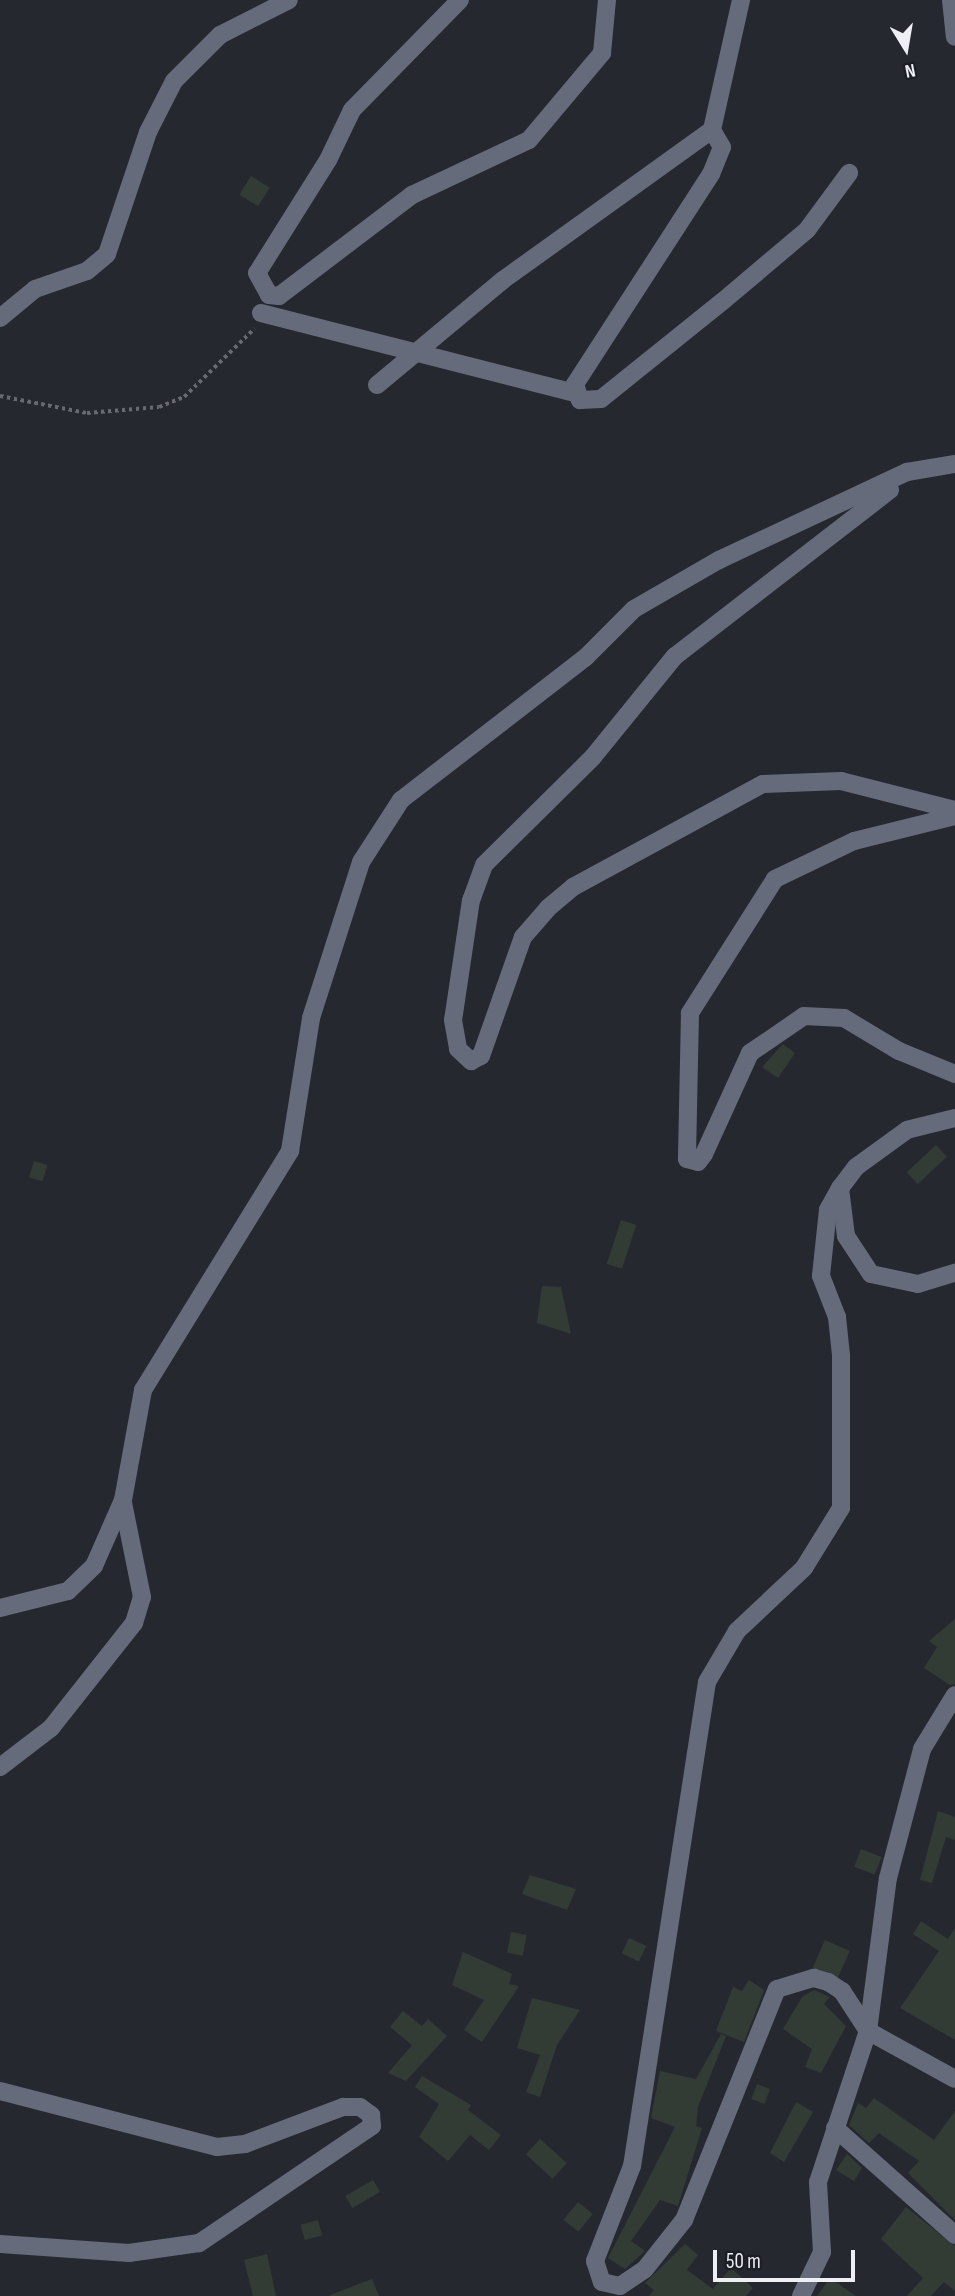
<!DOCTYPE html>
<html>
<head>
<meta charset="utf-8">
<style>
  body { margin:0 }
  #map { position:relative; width:955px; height:2296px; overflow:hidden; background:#262830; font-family:"Sofia Sans Condensed",sans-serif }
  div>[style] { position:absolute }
  .building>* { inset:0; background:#333b35; transform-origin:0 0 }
  .path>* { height:3.5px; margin-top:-1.75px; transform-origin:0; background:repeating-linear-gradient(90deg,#686971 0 3.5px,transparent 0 7px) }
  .minor>* { height:18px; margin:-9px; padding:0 9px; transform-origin:9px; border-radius:9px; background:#666b7c }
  span { translate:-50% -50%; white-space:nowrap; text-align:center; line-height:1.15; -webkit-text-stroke:5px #1d1f26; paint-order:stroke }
  .north { position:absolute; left:871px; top:14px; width:70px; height:70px; -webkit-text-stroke:5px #1d1f26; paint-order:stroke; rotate:169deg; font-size:19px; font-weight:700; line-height:28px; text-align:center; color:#eeeff5 }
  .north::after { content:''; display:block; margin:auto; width:24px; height:32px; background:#eeeff5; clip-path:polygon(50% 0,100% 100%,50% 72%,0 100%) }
  .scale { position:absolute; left:713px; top:2250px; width:142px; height:32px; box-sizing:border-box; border:4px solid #eeeff5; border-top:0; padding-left:9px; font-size:21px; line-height:24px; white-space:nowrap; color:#eeeff5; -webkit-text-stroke:5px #1d1f26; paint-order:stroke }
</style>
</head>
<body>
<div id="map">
  <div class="building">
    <div style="left:251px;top:176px;width:22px;height:22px;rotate:32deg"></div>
    <div style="clip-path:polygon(783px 1044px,795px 1053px,778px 1078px,762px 1067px)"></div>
    <div style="left:936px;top:1145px;width:16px;height:40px;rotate:47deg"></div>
    <div style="left:34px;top:1161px;width:14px;height:17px;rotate:17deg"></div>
    <div style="left:621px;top:1220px;width:16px;height:46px;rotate:18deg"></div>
    <div style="clip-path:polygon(542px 1286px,561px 1287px,571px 1334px,537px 1323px)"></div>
    <div style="clip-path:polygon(955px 1619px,955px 1684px,950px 1685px,924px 1668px,937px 1647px,929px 1641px)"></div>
    <div style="clip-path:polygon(938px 1811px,955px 1817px,955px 1840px,946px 1837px,932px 1883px,920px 1880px)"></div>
    <div style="left:861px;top:1849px;width:22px;height:19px;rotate:21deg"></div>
    <div style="clip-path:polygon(530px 1875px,576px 1889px,567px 1910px,522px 1894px)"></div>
    <div style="clip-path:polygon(921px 1921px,948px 1939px,955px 1928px,955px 2040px,900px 2008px,939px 1951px,913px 1934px)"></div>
    <div style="left:511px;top:1932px;width:16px;height:21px;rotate:11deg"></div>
    <div style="left:629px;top:1938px;width:19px;height:17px;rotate:25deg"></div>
    <div style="left:825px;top:1940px;width:27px;height:30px;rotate:24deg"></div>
    <div style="clip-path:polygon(463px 1952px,512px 1974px,509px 1984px,519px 1986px,482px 2042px,464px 2030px,484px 2000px,452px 1985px)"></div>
    <div style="clip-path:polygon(749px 1980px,764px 1990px,744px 2042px,716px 2031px,733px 1987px,742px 1991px)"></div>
    <div style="clip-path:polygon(814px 1990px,830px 1997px,824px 2004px,846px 2026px,821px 2073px,805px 2067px,812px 2049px,783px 2029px,802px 1997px)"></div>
    <div style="clip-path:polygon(532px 1998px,580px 2010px,557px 2045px,540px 2097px,526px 2092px,540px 2055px,517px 2048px)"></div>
    <div style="clip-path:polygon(403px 2011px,422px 2026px,428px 2019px,447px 2036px,406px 2081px,388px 2073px,412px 2045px,390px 2027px)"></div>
    <div style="clip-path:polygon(721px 2034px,726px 2036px,698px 2107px,696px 2126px,702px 2128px,678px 2206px,660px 2200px,631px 2241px,645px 2251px,625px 2269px,608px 2258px,675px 2127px,651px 2118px,660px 2071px,696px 2079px)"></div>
    <div style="clip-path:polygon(422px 2076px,471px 2105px,468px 2110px,501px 2135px,489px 2150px,470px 2135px,448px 2161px,419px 2137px,439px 2104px,415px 2087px)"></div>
    <div style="left:757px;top:2084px;width:14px;height:16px;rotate:21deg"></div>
    <div style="clip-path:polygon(874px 2098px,934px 2140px,955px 2111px,955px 2220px,908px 2173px,919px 2161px,879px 2133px,869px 2143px,849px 2125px,858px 2103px,866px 2108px)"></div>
    <div style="clip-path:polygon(796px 2102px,813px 2112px,784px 2162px,770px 2153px)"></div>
    <div style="left:540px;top:2139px;width:36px;height:21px;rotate:42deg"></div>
    <div style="clip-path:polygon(847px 2154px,862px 2168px,854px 2181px,836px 2170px)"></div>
    <div style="left:373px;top:2180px;width:14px;height:32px;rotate:60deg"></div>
    <div style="left:578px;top:2202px;width:19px;height:23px;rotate:39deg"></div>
    <div style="clip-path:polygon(906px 2207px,955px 2246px,955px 2291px,944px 2282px,931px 2296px,907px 2296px,923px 2278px,881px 2239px)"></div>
    <div style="left:318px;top:2220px;width:16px;height:18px;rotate:75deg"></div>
    <div style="clip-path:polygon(685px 2244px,698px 2255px,687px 2270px,713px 2289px,731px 2268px,753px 2288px,746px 2296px,649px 2296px,654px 2290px,645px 2283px)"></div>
    <div style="clip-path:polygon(267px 2254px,276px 2296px,253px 2296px,244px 2260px)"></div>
    <div style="clip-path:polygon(830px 2278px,856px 2296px,817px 2296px)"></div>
    <div style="clip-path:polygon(372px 2279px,379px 2296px,330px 2296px,330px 2295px)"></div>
  </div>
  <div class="path">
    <div style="left:0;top:396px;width:89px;rotate:11.1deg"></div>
    <div style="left:87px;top:413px;width:72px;rotate:-4.8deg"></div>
    <div style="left:159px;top:407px;width:27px;rotate:-22deg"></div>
    <div style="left:184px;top:397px;width:98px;rotate:-44.2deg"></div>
  </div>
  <div class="minor">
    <div style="left:460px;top:0;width:154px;rotate:134.5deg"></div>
    <div style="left:352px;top:110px;width:55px;rotate:115.6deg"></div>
    <div style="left:328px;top:160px;width:133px;rotate:122.1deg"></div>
    <div style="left:257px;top:273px;width:25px;rotate:61deg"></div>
    <div style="left:269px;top:295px;width:10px;rotate:6deg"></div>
    <div style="left:279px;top:296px;width:167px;rotate:-37.2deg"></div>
    <div style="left:412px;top:195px;width:129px;rotate:-25.2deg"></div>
    <div style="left:529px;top:140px;width:114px;rotate:-50deg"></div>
    <div style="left:602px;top:53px;width:53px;rotate:-84.6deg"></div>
    <div style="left:741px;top:0;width:133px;rotate:102.6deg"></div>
    <div style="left:712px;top:130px;width:20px;rotate:60deg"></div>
    <div style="left:722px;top:147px;width:29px;rotate:112deg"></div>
    <div style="left:711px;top:174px;width:250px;rotate:122.9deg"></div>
    <div style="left:575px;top:384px;width:17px;rotate:73deg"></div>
    <div style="left:580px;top:400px;width:21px;rotate:-3deg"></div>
    <div style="left:601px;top:399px;width:156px;rotate:-38.8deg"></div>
    <div style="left:723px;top:301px;width:110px;rotate:-40.2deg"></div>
    <div style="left:807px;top:230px;width:71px;rotate:-53.6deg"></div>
    <div style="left:951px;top:0;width:37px;rotate:84deg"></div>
    <div style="left:261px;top:313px;width:324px;rotate:14.3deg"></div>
    <div style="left:0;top:318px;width:45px;rotate:-39.6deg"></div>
    <div style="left:35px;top:289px;width:55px;rotate:-19.1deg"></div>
    <div style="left:87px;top:271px;width:26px;rotate:-40deg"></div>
    <div style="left:107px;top:254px;width:129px;rotate:-71.4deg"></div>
    <div style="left:148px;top:132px;width:57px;rotate:-63deg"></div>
    <div style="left:174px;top:81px;width:65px;rotate:-45deg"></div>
    <div style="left:220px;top:35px;width:77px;rotate:-26.9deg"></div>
    <div style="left:377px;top:385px;width:164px;rotate:-39.8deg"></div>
    <div style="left:503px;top:280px;width:257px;rotate:-35.7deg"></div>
    <div style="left:890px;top:490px;width:272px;rotate:142.3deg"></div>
    <div style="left:675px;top:656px;width:130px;rotate:129.1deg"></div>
    <div style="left:593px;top:757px;width:153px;rotate:135.3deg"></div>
    <div style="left:484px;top:865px;width:37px;rotate:110deg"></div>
    <div style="left:471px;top:900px;width:121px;rotate:98.5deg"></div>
    <div style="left:453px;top:1020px;width:29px;rotate:80deg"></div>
    <div style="left:458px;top:1049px;width:18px;rotate:43deg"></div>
    <div style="left:471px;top:1061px;width:11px;rotate:-27deg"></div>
    <div style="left:481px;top:1056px;width:126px;rotate:-70.6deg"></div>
    <div style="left:523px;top:937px;width:38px;rotate:-49deg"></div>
    <div style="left:548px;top:908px;width:33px;rotate:-40deg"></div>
    <div style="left:573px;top:887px;width:216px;rotate:-28.5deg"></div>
    <div style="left:763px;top:784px;width:78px;rotate:-2.2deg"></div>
    <div style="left:841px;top:781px;width:118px;rotate:14.3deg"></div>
    <div style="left:955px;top:816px;width:104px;rotate:166.1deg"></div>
    <div style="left:854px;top:841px;width:88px;rotate:154.3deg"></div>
    <div style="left:775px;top:879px;width:159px;rotate:122.4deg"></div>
    <div style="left:690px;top:1013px;width:146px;rotate:91.2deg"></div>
    <div style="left:687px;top:1159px;width:11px;rotate:15deg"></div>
    <div style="left:698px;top:1162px;width:10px;rotate:-53deg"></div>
    <div style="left:704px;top:1154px;width:111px;rotate:-65.5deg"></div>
    <div style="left:750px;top:1053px;width:65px;rotate:-34.4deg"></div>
    <div style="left:804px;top:1016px;width:40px;rotate:2.9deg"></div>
    <div style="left:844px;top:1018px;width:64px;rotate:31deg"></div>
    <div style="left:899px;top:1051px;width:61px;rotate:22.3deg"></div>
    <div style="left:955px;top:1118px;width:49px;rotate:166deg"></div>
    <div style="left:907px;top:1130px;width:63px;rotate:144deg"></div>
    <div style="left:856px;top:1167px;width:26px;rotate:127deg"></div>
    <div style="left:840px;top:1188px;width:48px;rotate:82.9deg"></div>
    <div style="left:846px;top:1236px;width:45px;rotate:56.7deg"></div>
    <div style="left:871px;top:1274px;width:48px;rotate:12deg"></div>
    <div style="left:918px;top:1284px;width:39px;rotate:-17deg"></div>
    <div style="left:840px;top:1188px;width:25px;rotate:119deg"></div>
    <div style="left:828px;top:1210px;width:66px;rotate:96.1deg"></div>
    <div style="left:821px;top:1276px;width:44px;rotate:68.7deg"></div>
    <div style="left:837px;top:1317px;width:39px;rotate:84deg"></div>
    <div style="left:841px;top:1356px;width:152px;rotate:90deg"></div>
    <div style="left:841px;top:1508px;width:70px;rotate:121.7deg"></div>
    <div style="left:804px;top:1568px;width:92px;rotate:136.8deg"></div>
    <div style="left:737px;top:1631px;width:59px;rotate:120.5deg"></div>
    <div style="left:707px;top:1682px;width:490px;rotate:98.8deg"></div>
    <div style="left:632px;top:2166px;width:102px;rotate:111.3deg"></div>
    <div style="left:595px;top:2261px;width:22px;rotate:72deg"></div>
    <div style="left:602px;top:2282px;width:18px;rotate:13deg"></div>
    <div style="left:620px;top:2286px;width:30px;rotate:-34deg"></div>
    <div style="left:645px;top:2269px;width:63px;rotate:-51.5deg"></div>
    <div style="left:684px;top:2220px;width:249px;rotate:-68.1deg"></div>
    <div style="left:777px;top:1989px;width:39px;rotate:-17deg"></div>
    <div style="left:814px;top:1978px;width:15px;rotate:16deg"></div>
    <div style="left:828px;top:1982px;width:17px;rotate:33deg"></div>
    <div style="left:842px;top:1991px;width:48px;rotate:57deg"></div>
    <div style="left:868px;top:2031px;width:99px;rotate:28.9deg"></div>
    <div style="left:0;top:1608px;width:70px;rotate:-14deg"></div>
    <div style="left:68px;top:1591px;width:36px;rotate:-44deg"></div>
    <div style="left:94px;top:1566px;width:72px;rotate:-66.3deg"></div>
    <div style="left:123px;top:1500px;width:112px;rotate:-79.7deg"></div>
    <div style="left:143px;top:1390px;width:281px;rotate:-58.4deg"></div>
    <div style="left:290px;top:1151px;width:135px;rotate:-81deg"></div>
    <div style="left:311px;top:1018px;width:164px;rotate:-72.2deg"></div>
    <div style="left:361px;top:862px;width:74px;rotate:-57.2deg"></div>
    <div style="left:401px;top:800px;width:234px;rotate:-37.7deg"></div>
    <div style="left:586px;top:657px;width:68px;rotate:-45deg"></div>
    <div style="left:634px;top:609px;width:98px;rotate:-30deg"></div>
    <div style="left:719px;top:560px;width:208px;rotate:-25.1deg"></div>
    <div style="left:907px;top:472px;width:49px;rotate:-9.5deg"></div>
    <div style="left:0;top:1767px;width:64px;rotate:-37.4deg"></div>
    <div style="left:51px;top:1728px;width:134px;rotate:-51.7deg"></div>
    <div style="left:134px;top:1623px;width:27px;rotate:-73deg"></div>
    <div style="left:142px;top:1597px;width:96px;rotate:-101.4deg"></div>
    <div style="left:0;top:2091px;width:224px;rotate:14.5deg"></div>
    <div style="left:217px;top:2147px;width:28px;rotate:-6deg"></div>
    <div style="left:245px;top:2144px;width:105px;rotate:-20.7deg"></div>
    <div style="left:343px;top:2107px;width:17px"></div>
    <div style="left:360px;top:2107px;width:14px;rotate:36deg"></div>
    <div style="left:371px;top:2115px;width:11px;rotate:85deg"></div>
    <div style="left:372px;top:2126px;width:209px;rotate:145.9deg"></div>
    <div style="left:199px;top:2243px;width:71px;rotate:171.9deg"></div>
    <div style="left:129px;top:2253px;width:129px;rotate:-176deg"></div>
    <div style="left:835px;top:2128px;width:161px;rotate:41.7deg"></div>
    <div style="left:801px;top:2296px;width:49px;rotate:-64.5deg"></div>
    <div style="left:822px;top:2252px;width:70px;rotate:-93.3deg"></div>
    <div style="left:818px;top:2182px;width:159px;rotate:-71.7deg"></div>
    <div style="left:868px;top:2031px;width:154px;rotate:-82.6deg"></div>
    <div style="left:888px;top:1878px;width:133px;rotate:-75.2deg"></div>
    <div style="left:922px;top:1749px;width:63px;rotate:-58.6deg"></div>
  </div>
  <div class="north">N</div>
  <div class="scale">50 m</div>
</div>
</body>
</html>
